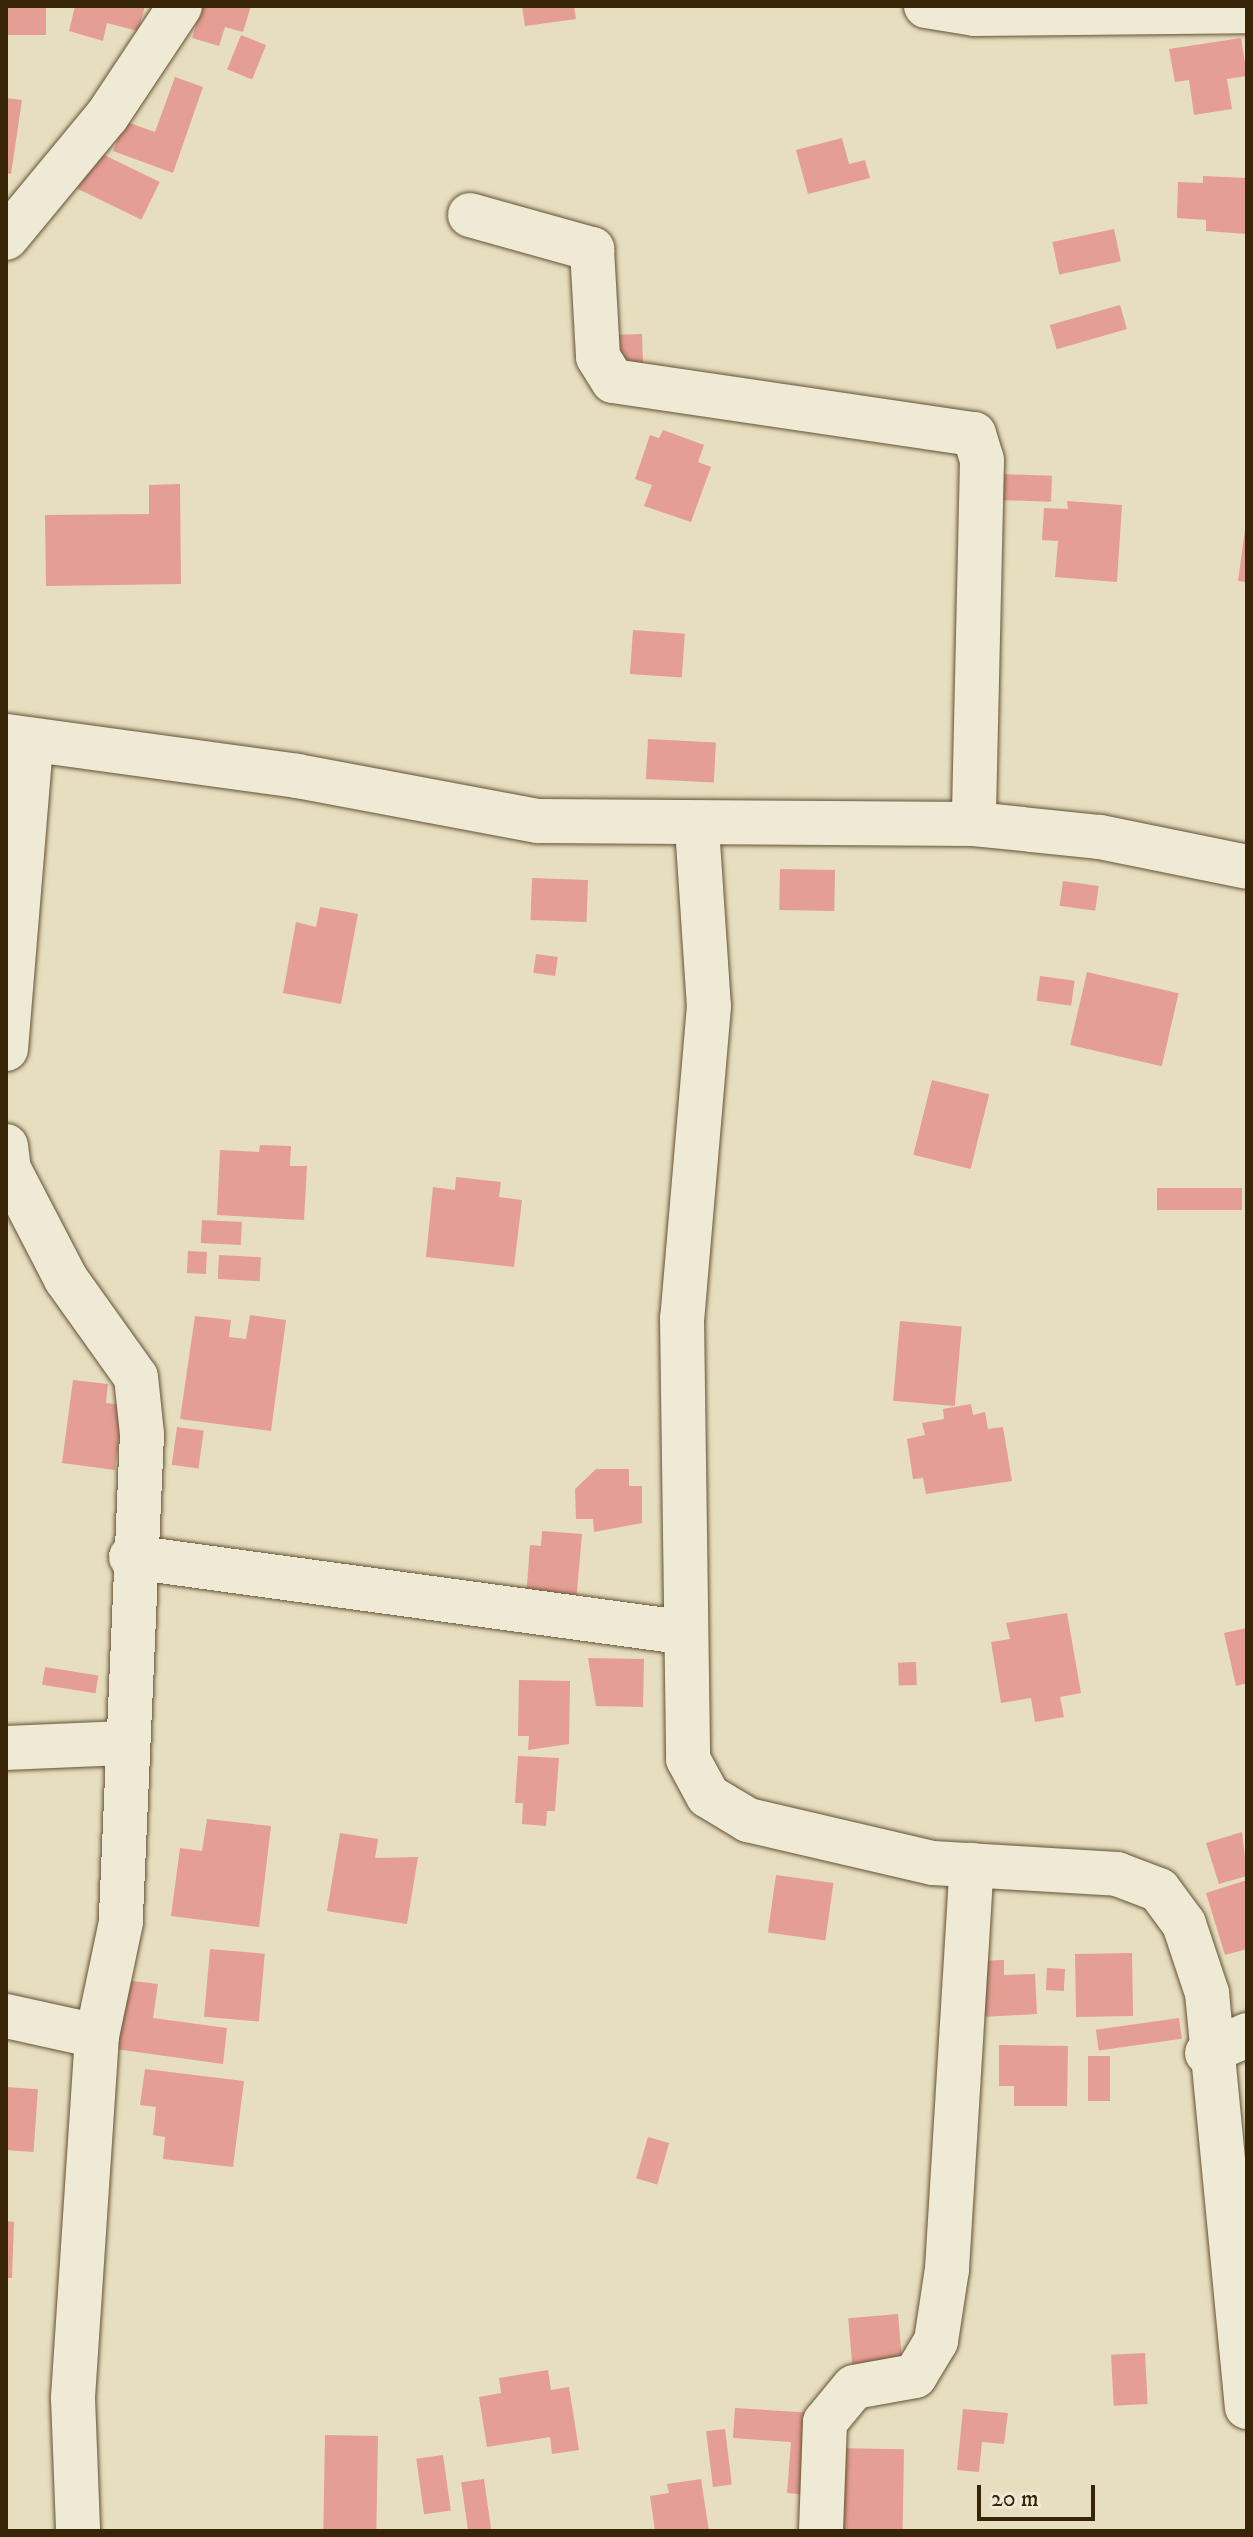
<!DOCTYPE html>
<html>
<head>
<meta charset="utf-8">
<style>
  body { margin:0 }
  #map { position:relative; width:1253px; height:2537px; overflow:hidden; background:#e7debf; font-family:"IM FELL DW Pica",serif }
  div>[style] { position:absolute }
  .building>* { inset:0; background:#e49e93; transform-origin:0 0 }
  .roads { filter:drop-shadow(0 0 2px #645234) drop-shadow(0 0 2px #645234) }
  .minor>* { height:44px; margin:-22px; padding:0 22px; transform-origin:22px; border-radius:22px; background:#efead5 }
  span { translate:-50% -50%; white-space:nowrap; text-align:center; line-height:1.15; -webkit-text-stroke:8px #efead5; paint-order:stroke }
  .frame { position:absolute; inset:0; border:8px solid #382406; pointer-events:none }
  .scale { position:absolute; left:977px; top:2485px; width:118px; height:36px; box-sizing:border-box; border:4px solid #382406; border-top:0; padding-left:10px; font-size:24px; line-height:28px; white-space:nowrap; color:#382406; -webkit-text-stroke:6px #efead5; paint-order:stroke }
</style>
</head>
<body>
<div id="map">
  <div class="building">
    <div style="left:6px;top:6px;width:40px;height:29px"></div>
    <div style="clip-path:polygon(75px 6px,145px 6px,138px 31px,107px 23px,103px 41px,69px 31px)"></div>
    <div style="clip-path:polygon(202px 6px,251px 6px,243px 32px,225px 27px,219px 46px,192px 38px)"></div>
    <div style="clip-path:polygon(522px 6px,574px 6px,576px 19px,525px 26px)"></div>
    <div style="left:241px;top:35px;width:27px;height:37px;rotate:22deg"></div>
    <div style="clip-path:polygon(1241px 38px,1247px 76px,1227px 79px,1232px 109px,1194px 115px,1189px 80px,1175px 82px,1169px 49px)"></div>
    <div style="clip-path:polygon(175px 77px,203px 87px,173px 173px,113px 151px,124px 121px,155px 132px)"></div>
    <div style="clip-path:polygon(6px 98px,22px 100px,11px 174px,6px 173px)"></div>
    <div style="clip-path:polygon(842px 138px,849px 164px,865px 160px,870px 178px,808px 194px,796px 150px)"></div>
    <div style="left:96px;top:151px;width:71px;height:42px;rotate:26deg"></div>
    <div style="clip-path:polygon(1203px 176px,1247px 178px,1247px 234px,1206px 231px,1206px 220px,1177px 218px,1178px 182px,1203px 183px)"></div>
    <div style="left:1114px;top:229px;width:33px;height:63px;rotate:78deg"></div>
    <div style="left:1120px;top:305px;width:25px;height:73px;rotate:74deg"></div>
    <div style="left:642px;top:334px;width:29px;height:23px;rotate:88deg"></div>
    <div style="clip-path:polygon(663px 430px,704px 445px,698px 462px,711px 467px,691px 522px,644px 506px,652px 485px,635px 479px,650px 435px,659px 438px)"></div>
    <div style="left:1000px;top:474px;width:52px;height:26px;rotate:2deg"></div>
    <div style="clip-path:polygon(180px 484px,181px 584px,46px 586px,45px 515px,149px 514px,149px 485px)"></div>
    <div style="clip-path:polygon(1067px 501px,1122px 505px,1117px 582px,1055px 577px,1058px 541px,1042px 540px,1044px 508px,1068px 509px)"></div>
    <div style="clip-path:polygon(1245px 530px,1247px 531px,1247px 582px,1238px 581px)"></div>
    <div style="left:633px;top:630px;width:52px;height:44px;rotate:4deg"></div>
    <div style="left:648px;top:739px;width:68px;height:40px;rotate:3deg"></div>
    <div style="left:780px;top:869px;width:55px;height:41px;rotate:1deg"></div>
    <div style="left:532px;top:878px;width:56px;height:42px;rotate:2deg"></div>
    <div style="left:1063px;top:881px;width:36px;height:25px;rotate:8deg"></div>
    <div style="clip-path:polygon(320px 907px,358px 914px,341px 1004px,283px 993px,296px 922px,316px 927px)"></div>
    <div style="left:536px;top:954px;width:22px;height:19px;rotate:8deg"></div>
    <div style="left:1087px;top:972px;width:94px;height:75px;rotate:13deg"></div>
    <div style="left:1040px;top:976px;width:35px;height:25px;rotate:8deg"></div>
    <div style="left:932px;top:1080px;width:59px;height:77px;rotate:14deg"></div>
    <div style="clip-path:polygon(260px 1145px,291px 1146px,290px 1166px,307px 1166px,304px 1220px,217px 1215px,220px 1150px,259px 1152px)"></div>
    <div style="clip-path:polygon(456px 1177px,501px 1182px,499px 1197px,522px 1200px,514px 1267px,426px 1257px,433px 1187px,455px 1190px)"></div>
    <div style="left:1157px;top:1188px;width:85px;height:22px"></div>
    <div style="left:202px;top:1220px;width:40px;height:23px;rotate:3deg"></div>
    <div style="left:188px;top:1251px;width:19px;height:22px;rotate:3deg"></div>
    <div style="left:219px;top:1255px;width:42px;height:24px;rotate:3deg"></div>
    <div style="clip-path:polygon(250px 1315px,286px 1320px,271px 1431px,180px 1419px,195px 1316px,231px 1320px,229px 1337px,246px 1339px)"></div>
    <div style="left:900px;top:1321px;width:62px;height:80px;rotate:5deg"></div>
    <div style="clip-path:polygon(73px 1380px,108px 1384px,106px 1403px,123px 1405px,115px 1470px,62px 1463px)"></div>
    <div style="clip-path:polygon(971px 1404px,973px 1415px,985px 1412px,988px 1429px,1003px 1427px,1012px 1481px,926px 1494px,923px 1478px,913px 1479px,907px 1439px,925px 1435px,922px 1423px,944px 1419px,943px 1409px)"></div>
    <div style="left:177px;top:1427px;width:27px;height:38px;rotate:8deg"></div>
    <div style="clip-path:polygon(596px 1469px,629px 1469px,629px 1486px,642px 1486px,642px 1523px,594px 1532px,593px 1519px,576px 1519px,575px 1489px)"></div>
    <div style="clip-path:polygon(542px 1531px,582px 1534px,576px 1602px,526px 1598px,530px 1545px,541px 1546px)"></div>
    <div style="clip-path:polygon(1067px 1613px,1081px 1693px,1060px 1697px,1064px 1717px,1035px 1722px,1031px 1698px,1001px 1703px,991px 1642px,1010px 1639px,1006px 1623px)"></div>
    <div style="clip-path:polygon(1247px 1628px,1247px 1683px,1236px 1686px,1224px 1633px)"></div>
    <div style="clip-path:polygon(588px 1658px,644px 1659px,643px 1707px,596px 1706px)"></div>
    <div style="left:916px;top:1662px;width:23px;height:18px;rotate:88deg"></div>
    <div style="left:45px;top:1667px;width:54px;height:18px;rotate:9deg"></div>
    <div style="clip-path:polygon(519px 1680px,570px 1681px,569px 1744px,528px 1750px,529px 1736px,518px 1736px)"></div>
    <div style="clip-path:polygon(518px 1756px,559px 1758px,555px 1811px,547px 1811px,546px 1826px,522px 1824px,523px 1803px,515px 1803px)"></div>
    <div style="clip-path:polygon(207px 1819px,271px 1826px,259px 1927px,171px 1916px,180px 1848px,202px 1851px)"></div>
    <div style="clip-path:polygon(1242px 1832px,1247px 1876px,1219px 1884px,1206px 1843px)"></div>
    <div style="clip-path:polygon(340px 1833px,378px 1839px,375px 1858px,418px 1857px,407px 1924px,327px 1911px)"></div>
    <div style="left:776px;top:1875px;width:58px;height:58px;rotate:8deg"></div>
    <div style="clip-path:polygon(1247px 1880px,1247px 1949px,1225px 1955px,1206px 1893px)"></div>
    <div style="left:210px;top:1949px;width:55px;height:68px;rotate:5deg"></div>
    <div style="left:1132px;top:1953px;width:63px;height:57px;rotate:89deg"></div>
    <div style="clip-path:polygon(1004px 1960px,1004px 1975px,1035px 1974px,1037px 2014px,982px 2017px,979px 1961px)"></div>
    <div style="left:1047px;top:1968px;width:18px;height:22px;rotate:3deg"></div>
    <div style="clip-path:polygon(125px 1980px,158px 1984px,153px 2018px,227px 2028px,223px 2064px,115px 2049px)"></div>
    <div style="left:1179px;top:2018px;width:21px;height:84px;rotate:82deg"></div>
    <div style="clip-path:polygon(999px 2045px,1068px 2046px,1067px 2106px,1014px 2106px,1014px 2086px,999px 2086px)"></div>
    <div style="left:1088px;top:2056px;width:22px;height:45px"></div>
    <div style="clip-path:polygon(145px 2069px,244px 2081px,233px 2167px,163px 2159px,165px 2137px,153px 2135px,156px 2107px,140px 2105px)"></div>
    <div style="left:6px;top:2087px;width:32px;height:63px;rotate:4deg"></div>
    <div style="left:648px;top:2137px;width:22px;height:43px;rotate:16deg"></div>
    <div style="clip-path:polygon(6px 2221px,14px 2222px,12px 2278px,6px 2278px)"></div>
    <div style="left:898px;top:2314px;width:56px;height:50px;rotate:85deg"></div>
    <div style="left:1145px;top:2353px;width:51px;height:34px;rotate:87deg"></div>
    <div style="clip-path:polygon(548px 2370px,551px 2390px,569px 2387px,579px 2450px,552px 2454px,550px 2437px,487px 2447px,479px 2397px,501px 2393px,499px 2378px)"></div>
    <div style="clip-path:polygon(735px 2408px,814px 2413px,808px 2495px,787px 2493px,791px 2442px,733px 2438px)"></div>
    <div style="clip-path:polygon(963px 2409px,1008px 2413px,1004px 2444px,982px 2442px,979px 2472px,957px 2470px)"></div>
    <div style="left:725px;top:2429px;width:56px;height:19px;rotate:83deg"></div>
    <div style="left:325px;top:2435px;width:53px;height:96px;rotate:1deg"></div>
    <div style="left:831px;top:2448px;width:73px;height:83px;rotate:1deg"></div>
    <div style="left:443px;top:2455px;width:56px;height:27px;rotate:82deg"></div>
    <div style="left:484px;top:2479px;width:52px;height:23px;rotate:82deg"></div>
    <div style="clip-path:polygon(701px 2479px,709px 2531px,655px 2531px,650px 2496px,669px 2493px,667px 2484px)"></div>
  </div>
  <div class="roads">
    <div class="minor">
      <div style="left:926px;top:6px;width:50px;rotate:9.3deg"></div>
      <div style="left:975px;top:14px;width:272px;rotate:-0.6deg"></div>
      <div style="left:470px;top:215px;width:127px;rotate:15.6deg"></div>
      <div style="left:592px;top:249px;width:108px;rotate:86.8deg"></div>
      <div style="left:598px;top:357px;width:28px;rotate:58deg"></div>
      <div style="left:613px;top:381px;width:365px;rotate:8.4deg"></div>
      <div style="left:974px;top:434px;width:27px;rotate:73deg"></div>
      <div style="left:982px;top:460px;width:364px;rotate:91.3deg"></div>
      <div style="left:6px;top:238px;width:158px;rotate:-50.4deg"></div>
      <div style="left:107px;top:116px;width:132px;rotate:-56.4deg"></div>
      <div style="left:6px;top:736px;width:294px;rotate:7.8deg"></div>
      <div style="left:297px;top:776px;width:245px;rotate:10.6deg"></div>
      <div style="left:538px;top:821px;width:436px;rotate:0.4deg"></div>
      <div style="left:974px;top:824px;width:127px;rotate:5.9deg"></div>
      <div style="left:1100px;top:837px;width:150px;rotate:11.5deg"></div>
      <div style="left:697px;top:827px;width:179px;rotate:86.2deg"></div>
      <div style="left:709px;top:1006px;width:313px;rotate:94.9deg"></div>
      <div style="left:682px;top:1318px;width:441px;rotate:89.2deg"></div>
      <div style="left:688px;top:1759px;width:42px;rotate:61.6deg"></div>
      <div style="left:708px;top:1796px;width:47px;rotate:31deg"></div>
      <div style="left:748px;top:1820px;width:190px;rotate:13.1deg"></div>
      <div style="left:933px;top:1863px;width:184px;rotate:3.4deg"></div>
      <div style="left:1117px;top:1874px;width:45px;rotate:20.9deg"></div>
      <div style="left:1159px;top:1890px;width:42px;rotate:53.7deg"></div>
      <div style="left:1184px;top:1924px;width:73px;rotate:71.6deg"></div>
      <div style="left:1207px;top:1993px;width:416px;rotate:84.5deg"></div>
      <div style="left:6px;top:1049px;width:308px;rotate:-85.3deg"></div>
      <div style="left:6px;top:1146px;width:23px;rotate:83deg"></div>
      <div style="left:9px;top:1169px;width:124px;rotate:62.6deg"></div>
      <div style="left:66px;top:1279px;width:120px;rotate:54.5deg"></div>
      <div style="left:136px;top:1377px;width:57px;rotate:84deg"></div>
      <div style="left:142px;top:1434px;width:488px;rotate:92.5deg"></div>
      <div style="left:121px;top:1922px;width:116px;rotate:101.9deg"></div>
      <div style="left:97px;top:2036px;width:363px;rotate:93.8deg"></div>
      <div style="left:73px;top:2398px;width:133px;rotate:87.8deg"></div>
      <div style="left:131px;top:1557px;width:555px;rotate:7.77deg"></div>
      <div style="left:6px;top:1748px;width:120px;rotate:-2.4deg"></div>
      <div style="left:6px;top:2016px;width:93px;rotate:12.4deg"></div>
      <div style="left:1207px;top:2053px;width:44px;rotate:-24.2deg"></div>
      <div style="left:821px;top:2531px;width:109px;rotate:-87.9deg"></div>
      <div style="left:825px;top:2422px;width:45px;rotate:-50.4deg"></div>
      <div style="left:854px;top:2387px;width:62px;rotate:-10.2deg"></div>
      <div style="left:915px;top:2376px;width:41px;rotate:-59deg"></div>
      <div style="left:936px;top:2341px;width:73px;rotate:-81.3deg"></div>
      <div style="left:947px;top:2269px;width:405px;rotate:-86.5deg"></div>
    </div>
  </div>
  <div class="frame"></div>
  <div class="scale">20 m</div>
</div>
</body>
</html>
